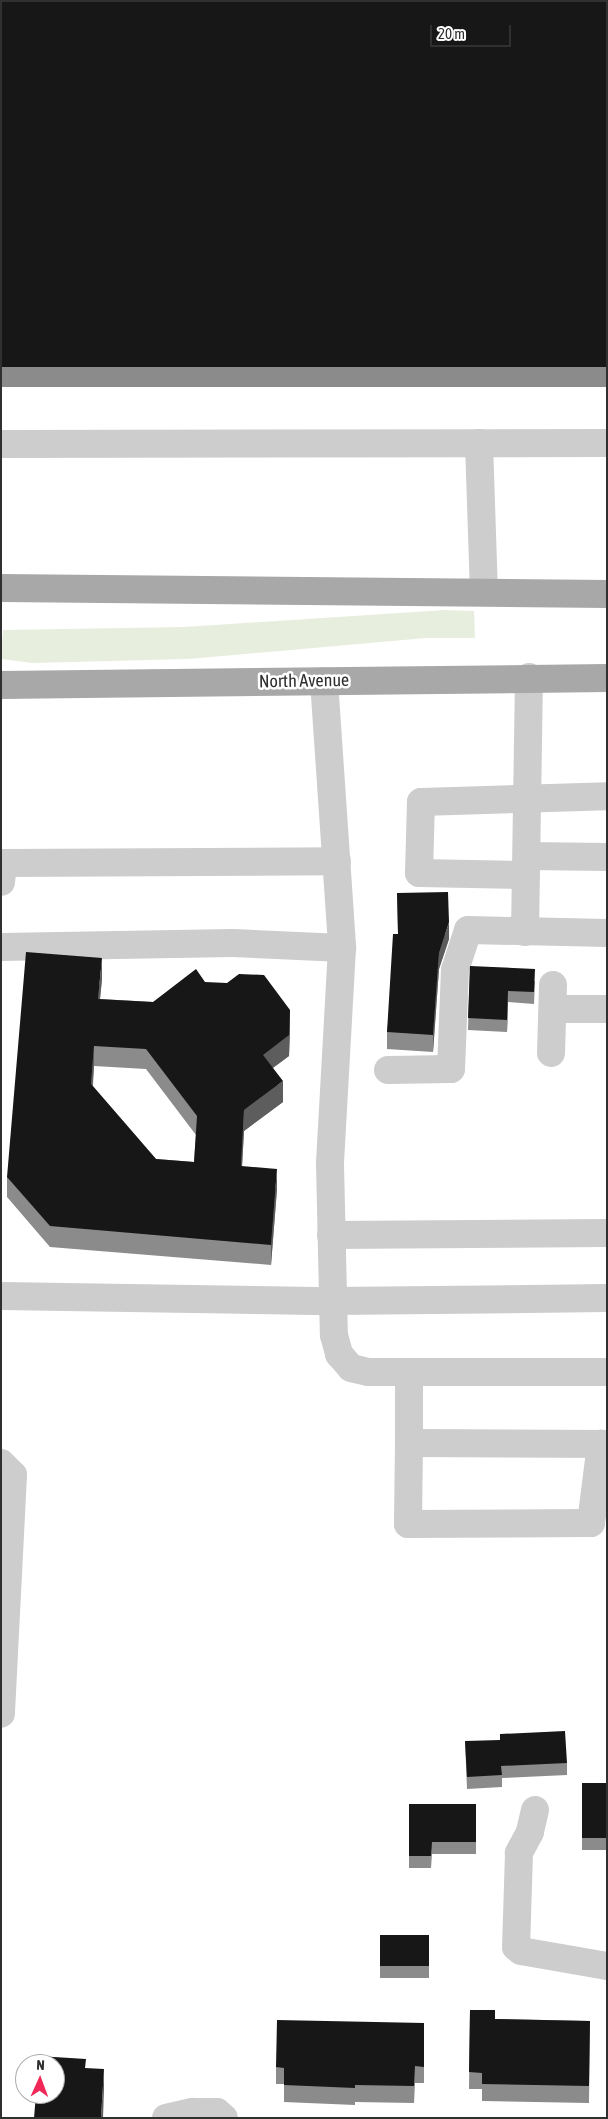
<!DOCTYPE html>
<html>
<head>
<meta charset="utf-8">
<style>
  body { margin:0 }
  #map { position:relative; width:608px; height:2119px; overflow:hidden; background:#fff; font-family:"Asap Condensed",sans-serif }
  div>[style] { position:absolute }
  .green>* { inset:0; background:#e8eedd }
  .minor>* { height:28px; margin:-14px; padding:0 14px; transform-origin:14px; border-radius:14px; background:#cdcdcd }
  .major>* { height:28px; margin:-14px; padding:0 14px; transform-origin:14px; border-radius:14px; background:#a8a8a8 }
  .wall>* { inset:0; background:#8b8b8b; transform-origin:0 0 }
  .shaded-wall>* { inset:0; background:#5d5d5d }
  .building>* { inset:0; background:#171717; transform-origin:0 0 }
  span { translate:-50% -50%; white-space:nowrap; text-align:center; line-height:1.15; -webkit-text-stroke:5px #fff; paint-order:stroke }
  .street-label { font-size:18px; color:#303030 }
  .frame { position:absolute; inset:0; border:2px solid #303030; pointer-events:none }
  .north { position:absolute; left:15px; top:2054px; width:50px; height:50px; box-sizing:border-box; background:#fff; border:1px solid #acacac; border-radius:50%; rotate:2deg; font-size:14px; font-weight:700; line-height:20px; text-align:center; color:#303030 }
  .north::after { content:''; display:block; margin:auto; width:18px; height:22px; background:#f12757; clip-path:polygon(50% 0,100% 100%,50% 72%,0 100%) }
  .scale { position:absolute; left:430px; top:25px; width:81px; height:22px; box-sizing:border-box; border:2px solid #303030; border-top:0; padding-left:6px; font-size:15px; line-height:18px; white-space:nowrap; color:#303030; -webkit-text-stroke:4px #fff; paint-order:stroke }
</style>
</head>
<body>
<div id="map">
  <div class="green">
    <div style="clip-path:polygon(445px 610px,474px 611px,475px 638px,426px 638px,188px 659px,32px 663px,1px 659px,3px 630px,184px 627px)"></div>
  </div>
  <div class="minor">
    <div style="left:479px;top:443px;width:149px;rotate:88.1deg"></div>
    <div style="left:1px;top:444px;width:606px;rotate:-0.09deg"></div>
    <div style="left:324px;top:681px;width:268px;rotate:86.1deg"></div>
    <div style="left:342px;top:948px;width:216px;rotate:93.2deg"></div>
    <div style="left:330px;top:1164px;width:171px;rotate:88.7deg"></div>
    <div style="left:334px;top:1335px;width:20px;rotate:75deg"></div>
    <div style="left:339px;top:1354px;width:18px;rotate:49deg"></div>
    <div style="left:351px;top:1368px;width:17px;rotate:13deg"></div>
    <div style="left:368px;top:1372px;width:239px"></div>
    <div style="left:527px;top:856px;width:80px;rotate:0.7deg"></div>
    <div style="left:526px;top:875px;width:107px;rotate:-178.9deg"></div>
    <div style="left:419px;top:873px;width:71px;rotate:-88.4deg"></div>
    <div style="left:421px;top:802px;width:186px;rotate:-1.8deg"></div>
    <div style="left:1px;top:882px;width:19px;rotate:-84deg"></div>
    <div style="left:3px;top:863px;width:334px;rotate:-0.3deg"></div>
    <div style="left:525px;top:932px;width:255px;rotate:-89.1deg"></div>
    <div style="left:1px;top:947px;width:232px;rotate:-1deg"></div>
    <div style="left:233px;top:943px;width:109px;rotate:2.6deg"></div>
    <div style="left:553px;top:1009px;width:54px"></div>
    <div style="left:551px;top:1053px;width:68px;rotate:-88.3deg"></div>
    <div style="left:388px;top:1070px;width:63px;rotate:-0.9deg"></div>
    <div style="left:451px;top:1069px;width:99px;rotate:-87.7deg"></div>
    <div style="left:455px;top:970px;width:42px;rotate:-72deg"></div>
    <div style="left:468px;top:930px;width:139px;rotate:1.2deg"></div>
    <div style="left:331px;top:1235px;width:276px;rotate:-0.4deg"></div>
    <div style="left:1px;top:1296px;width:331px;rotate:0.9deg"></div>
    <div style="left:332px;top:1301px;width:275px;rotate:-0.6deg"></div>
    <div style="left:409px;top:1373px;width:70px;rotate:90deg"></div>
    <div style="left:409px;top:1443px;width:198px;rotate:0.3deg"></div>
    <div style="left:409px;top:1443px;width:81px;rotate:90.7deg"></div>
    <div style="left:408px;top:1524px;width:183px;rotate:-0.3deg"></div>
    <div style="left:591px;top:1523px;width:80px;rotate:-82.8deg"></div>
    <div style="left:1px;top:1463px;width:17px;rotate:45deg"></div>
    <div style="left:13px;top:1475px;width:239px;rotate:92.9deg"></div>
    <div style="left:535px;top:1810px;width:23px;rotate:103deg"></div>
    <div style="left:530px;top:1832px;width:24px;rotate:118deg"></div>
    <div style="left:519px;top:1853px;width:94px;rotate:91.8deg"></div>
    <div style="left:516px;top:1947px;width:6px;rotate:39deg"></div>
    <div style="left:521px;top:1951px;width:87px;rotate:9.9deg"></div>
    <div style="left:166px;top:2118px;width:28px;rotate:-13deg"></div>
    <div style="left:193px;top:2112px;width:24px"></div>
    <div style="left:217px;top:2112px;width:9px;rotate:41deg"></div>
  </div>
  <div class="major">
    <div style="left:1px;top:588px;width:606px;rotate:0.57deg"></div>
    <div style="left:1px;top:685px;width:606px;rotate:-0.66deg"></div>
  </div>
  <div class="wall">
    <div style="left:1px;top:1px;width:606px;height:386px"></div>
    <div style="clip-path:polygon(397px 893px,449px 939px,439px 969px,433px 1052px,387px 1049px,387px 1032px,398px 934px)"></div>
    <div style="clip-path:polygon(470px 966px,535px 981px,534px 1004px,508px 1002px,507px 1032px,468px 1030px)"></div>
    <div style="clip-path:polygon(evenodd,102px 979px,100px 999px,153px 1002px,205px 982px,290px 1030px,289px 1056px,273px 1068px,283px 1102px,244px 1131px,242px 1166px,277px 1189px,271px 1265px,50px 1247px,7px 1197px,7px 1177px,102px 979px,94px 1066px,146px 1069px,196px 1135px,194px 1162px,156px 1159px,93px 1086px,94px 1066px)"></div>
    <div style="clip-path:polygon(465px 1741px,567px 1763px,567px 1775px,502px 1778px,502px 1787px,467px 1789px)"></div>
    <div style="left:607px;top:1783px;width:67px;height:25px;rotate:90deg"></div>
    <div style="clip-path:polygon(409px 1804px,476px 1804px,476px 1854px,432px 1854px,431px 1868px,409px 1868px)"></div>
    <div style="left:380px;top:1935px;width:49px;height:43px"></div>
    <div style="clip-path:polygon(470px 2010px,495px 2019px,590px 2021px,589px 2103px,482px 2101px,482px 2089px,469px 2089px)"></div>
    <div style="clip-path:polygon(424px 2023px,424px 2083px,415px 2083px,414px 2103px,355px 2102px,355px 2105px,284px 2102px,284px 2084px,276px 2084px,276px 2067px)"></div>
  </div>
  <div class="shaded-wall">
    <div style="clip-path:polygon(449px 922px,449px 939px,439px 969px,433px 1052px,433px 1035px,439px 953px)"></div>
    <div style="clip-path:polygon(102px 958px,102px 979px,98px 1019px,98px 999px)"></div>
    <div style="clip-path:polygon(508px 991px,508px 1002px,507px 1032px,507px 1020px)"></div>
    <div style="clip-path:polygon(290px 1010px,290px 1030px,289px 1056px,263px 1075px,263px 1055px)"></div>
    <div style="clip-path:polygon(94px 1046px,94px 1066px,91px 1105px,91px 1084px)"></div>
    <div style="clip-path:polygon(283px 1081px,283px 1102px,244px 1131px,241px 1186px,241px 1166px,244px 1110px)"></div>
    <div style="clip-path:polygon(277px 1169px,277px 1189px,271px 1265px,271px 1245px)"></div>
    <div style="clip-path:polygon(104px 2069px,104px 2089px,103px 2118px,101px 2118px)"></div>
  </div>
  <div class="building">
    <div style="left:1px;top:1px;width:606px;height:366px"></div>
    <div style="clip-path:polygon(448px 892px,449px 922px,439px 953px,433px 1035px,387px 1032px,393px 934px,398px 934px,397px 893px)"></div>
    <div style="clip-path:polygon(evenodd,26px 952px,102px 958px,98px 999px,153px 1002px,196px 969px,205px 982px,227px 983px,239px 974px,264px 975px,290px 1010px,289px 1035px,263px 1055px,283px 1081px,244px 1110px,241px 1166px,277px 1169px,271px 1245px,50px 1226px,7px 1177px,26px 952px,94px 1046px,146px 1049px,197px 1116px,194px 1162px,156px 1159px,91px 1084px,94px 1046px)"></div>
    <div style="clip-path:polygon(470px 966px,535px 969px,534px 992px,508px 991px,507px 1020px,468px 1018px)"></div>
    <div style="clip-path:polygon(565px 1731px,567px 1763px,501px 1766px,502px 1775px,467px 1777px,465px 1741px,500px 1740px,500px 1734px)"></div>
    <div style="left:607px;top:1783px;width:55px;height:25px;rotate:90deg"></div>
    <div style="clip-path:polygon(409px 1804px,476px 1804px,476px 1842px,432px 1842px,431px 1856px,409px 1856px)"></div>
    <div style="left:380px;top:1935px;width:49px;height:31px"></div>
    <div style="clip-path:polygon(470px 2010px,495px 2010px,495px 2019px,590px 2021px,589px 2086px,482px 2084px,482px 2073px,469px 2072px)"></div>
    <div style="clip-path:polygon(277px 2020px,424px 2023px,424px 2067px,415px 2066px,414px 2086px,355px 2085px,355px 2088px,284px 2085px,284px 2068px,276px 2067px)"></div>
    <div style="clip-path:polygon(38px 2056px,86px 2059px,85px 2068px,104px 2069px,101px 2118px,34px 2118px,36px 2094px,55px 2094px,55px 2064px,38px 2064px)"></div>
  </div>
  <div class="street-label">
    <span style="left:304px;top:681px;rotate:-1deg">North Avenue</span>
  </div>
  <div class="frame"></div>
  <div class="north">N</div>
  <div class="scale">20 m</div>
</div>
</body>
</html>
